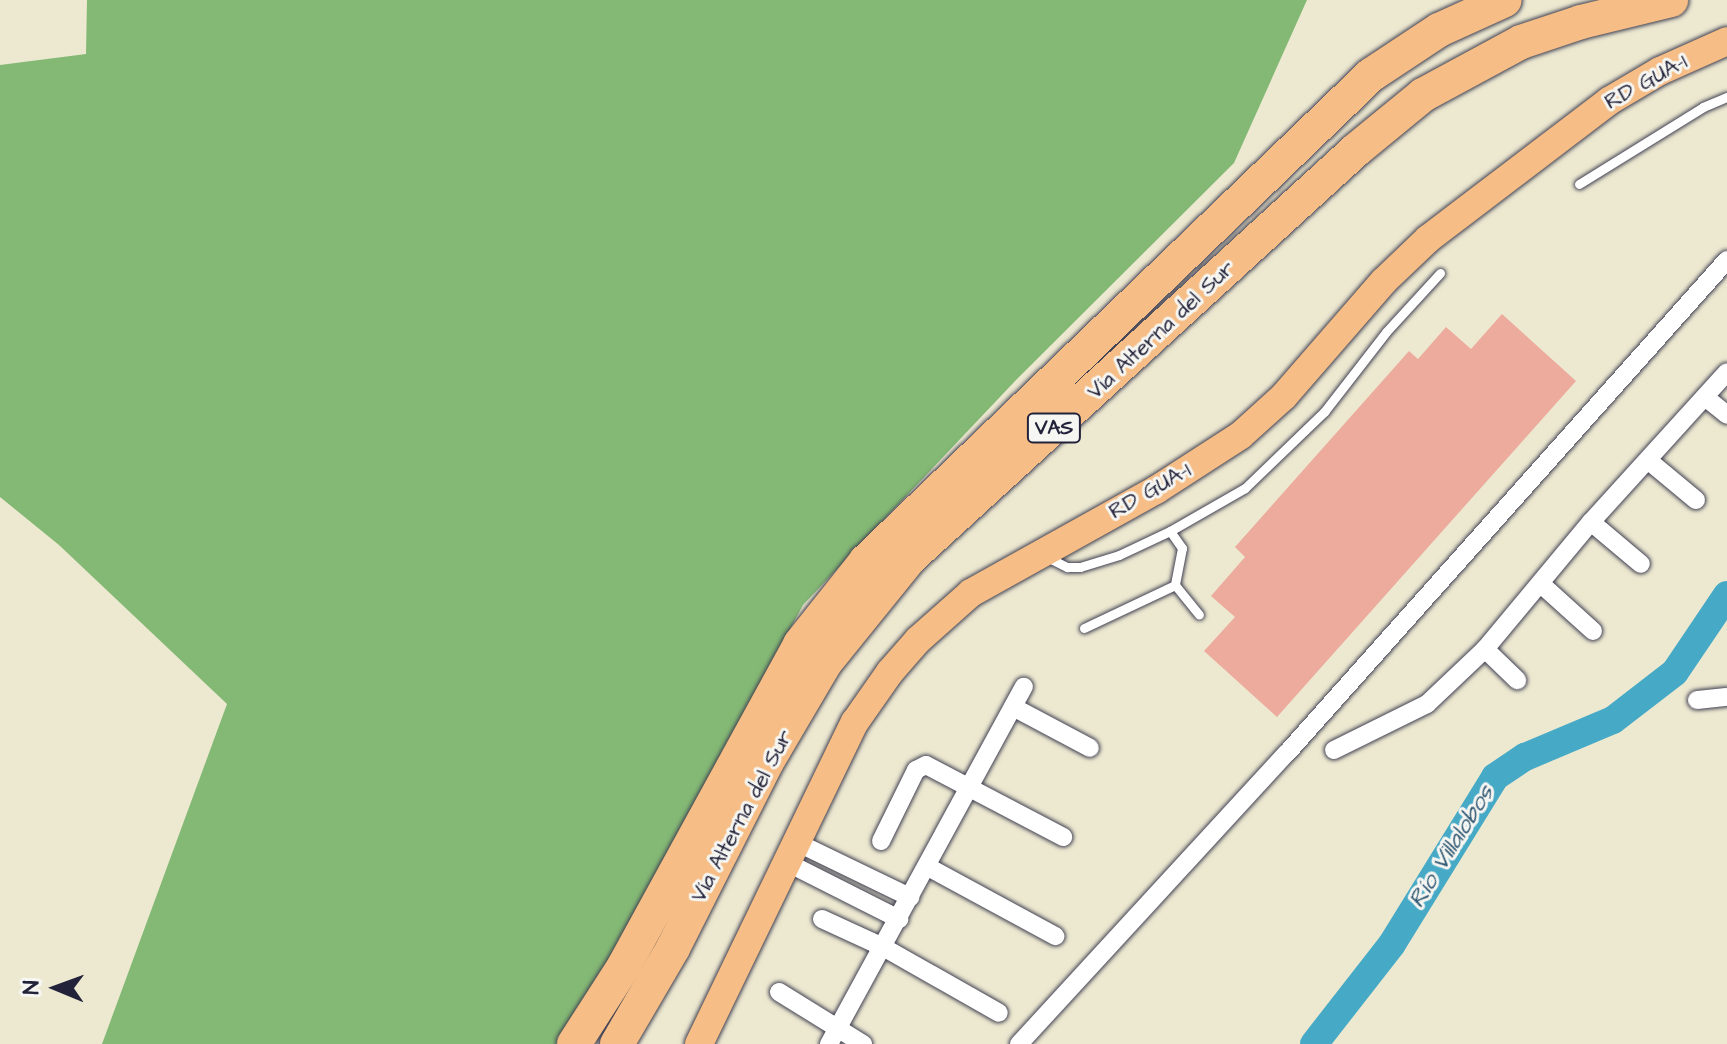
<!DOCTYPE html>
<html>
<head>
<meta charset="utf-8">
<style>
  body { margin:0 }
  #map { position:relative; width:1727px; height:1044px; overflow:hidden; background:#ede9d1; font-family:"Architects Daughter",sans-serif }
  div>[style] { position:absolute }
  .forest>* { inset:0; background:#84b975 }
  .river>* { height:28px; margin:-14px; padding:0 14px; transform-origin:14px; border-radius:14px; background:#46a9c6 }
  .building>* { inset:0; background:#ecab9d }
  .roads { filter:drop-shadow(0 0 2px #404052) drop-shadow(0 0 2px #404052) }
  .lane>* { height:9px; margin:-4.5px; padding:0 4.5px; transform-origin:4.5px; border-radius:4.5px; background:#fff }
  .street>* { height:18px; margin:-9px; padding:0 9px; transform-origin:9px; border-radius:9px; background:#fff }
  .primary>* { height:28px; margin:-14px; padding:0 14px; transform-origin:14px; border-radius:14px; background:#f6be86 }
  .highway>* { height:34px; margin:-17px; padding:0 17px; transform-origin:17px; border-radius:17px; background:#f6be86 }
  span { translate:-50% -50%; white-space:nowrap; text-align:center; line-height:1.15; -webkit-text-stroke:6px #f6f6f2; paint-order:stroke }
  .shield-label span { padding:2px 6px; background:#f6f6f2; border:2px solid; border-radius:6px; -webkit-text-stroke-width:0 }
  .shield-label { font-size:20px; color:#22223b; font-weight:700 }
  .street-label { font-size:22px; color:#22223b }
  .water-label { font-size:24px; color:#305873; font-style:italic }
  .north { position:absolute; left:16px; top:948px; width:80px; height:80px; -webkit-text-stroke:6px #f6f6f2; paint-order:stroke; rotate:271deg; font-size:22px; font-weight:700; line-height:32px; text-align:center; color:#22223b }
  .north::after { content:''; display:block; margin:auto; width:28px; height:36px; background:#22223b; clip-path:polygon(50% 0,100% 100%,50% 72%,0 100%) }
</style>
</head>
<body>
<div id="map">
  <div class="forest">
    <div style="clip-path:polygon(87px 0,1307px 0,1234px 163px,1017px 379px,803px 605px,610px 960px,557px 1044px,102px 1044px,227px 704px,59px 545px,0 497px,0 65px,86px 54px)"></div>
  </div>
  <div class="river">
    <div style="left:1314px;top:1044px;width:127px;rotate:-52deg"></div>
    <div style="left:1392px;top:944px;width:196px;rotate:-58.3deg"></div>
    <div style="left:1495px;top:777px;width:36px;rotate:-34deg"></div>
    <div style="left:1525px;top:757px;width:95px;rotate:-22.8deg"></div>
    <div style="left:1613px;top:720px;width:78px;rotate:-37.7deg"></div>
    <div style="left:1675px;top:672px;width:93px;rotate:-56deg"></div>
  </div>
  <div class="building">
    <div style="clip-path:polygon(1502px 314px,1576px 381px,1277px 717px,1204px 651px,1235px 617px,1211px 596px,1245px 557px,1235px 547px,1409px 351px,1418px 359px,1446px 327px,1471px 349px)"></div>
  </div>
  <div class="roads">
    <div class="lane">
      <div style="left:1579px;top:184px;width:146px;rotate:-31.8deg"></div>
      <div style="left:1703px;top:107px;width:26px;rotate:-23deg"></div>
      <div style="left:1170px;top:531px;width:21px;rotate:55deg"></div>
      <div style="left:1182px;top:548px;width:38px;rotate:101deg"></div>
      <div style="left:1175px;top:585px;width:38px;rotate:51deg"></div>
      <div style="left:1045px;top:556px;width:25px;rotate:27deg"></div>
      <div style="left:1067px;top:567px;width:13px"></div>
      <div style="left:1080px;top:567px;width:41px;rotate:-17.1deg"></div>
      <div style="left:1119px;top:555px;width:56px;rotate:-25.2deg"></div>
      <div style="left:1170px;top:531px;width:86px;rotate:-29.8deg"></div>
      <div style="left:1245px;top:488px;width:110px;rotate:-43.9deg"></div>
      <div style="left:1324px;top:412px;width:101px;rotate:-52.2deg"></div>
      <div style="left:1386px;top:332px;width:80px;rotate:-47.5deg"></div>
      <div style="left:1084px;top:628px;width:101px;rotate:-25.3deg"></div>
    </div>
    <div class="street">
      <div style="left:1705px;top:397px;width:28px;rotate:39deg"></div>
      <div style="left:1649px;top:461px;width:61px;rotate:39.7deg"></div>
      <div style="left:1591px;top:522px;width:65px;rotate:40deg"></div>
      <div style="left:1541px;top:584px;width:70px;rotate:42.1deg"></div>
      <div style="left:1485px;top:649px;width:45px;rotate:44.1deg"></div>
      <div style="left:1697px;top:700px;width:30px;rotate:-6deg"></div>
      <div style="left:1013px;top:707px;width:87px;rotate:28deg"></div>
      <div style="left:1334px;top:750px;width:104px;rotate:-26.3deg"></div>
      <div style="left:1427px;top:704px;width:80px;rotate:-43.5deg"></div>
      <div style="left:1485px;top:649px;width:165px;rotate:-50.2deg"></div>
      <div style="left:1591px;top:522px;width:202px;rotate:-47.8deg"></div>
      <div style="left:881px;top:841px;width:79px;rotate:-63.8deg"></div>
      <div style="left:916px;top:770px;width:11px;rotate:-27deg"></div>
      <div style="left:926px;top:765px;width:155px;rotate:27.7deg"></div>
      <div style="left:796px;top:842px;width:127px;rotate:25.8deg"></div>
      <div style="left:786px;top:862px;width:127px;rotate:26.8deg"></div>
      <div style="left:928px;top:867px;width:145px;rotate:28.5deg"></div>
      <div style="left:822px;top:919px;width:67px;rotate:24.7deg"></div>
      <div style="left:883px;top:947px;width:133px;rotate:29.6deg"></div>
      <div style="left:779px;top:992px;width:99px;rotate:31.8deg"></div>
      <div style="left:829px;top:1044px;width:407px;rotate:-61.4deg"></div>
      <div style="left:1019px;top:1044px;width:396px;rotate:-47.4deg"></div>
      <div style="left:1287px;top:753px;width:661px;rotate:-48.25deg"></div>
    </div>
    <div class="primary">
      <div style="left:699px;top:1044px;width:358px;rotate:-64.2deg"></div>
      <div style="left:855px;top:722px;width:61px;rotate:-55deg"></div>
      <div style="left:890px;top:672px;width:43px;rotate:-48.8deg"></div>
      <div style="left:918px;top:640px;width:71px;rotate:-41.6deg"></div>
      <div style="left:971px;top:593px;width:212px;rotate:-29.1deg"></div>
      <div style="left:1156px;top:490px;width:101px;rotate:-32.9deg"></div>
      <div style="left:1241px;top:435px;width:58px;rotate:-42.2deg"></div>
      <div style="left:1284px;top:396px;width:152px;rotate:-49deg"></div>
      <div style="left:1384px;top:281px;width:61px;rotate:-43.7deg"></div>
      <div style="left:1428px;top:239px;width:228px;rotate:-37.3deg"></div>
      <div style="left:1609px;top:101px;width:59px;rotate:-30.5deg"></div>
      <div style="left:1660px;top:71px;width:73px;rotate:-24.1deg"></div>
    </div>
    <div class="highway">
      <div style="left:574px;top:1044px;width:93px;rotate:-57.3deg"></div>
      <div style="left:624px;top:966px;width:367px;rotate:-61.3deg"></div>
      <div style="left:800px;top:644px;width:106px;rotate:-51.5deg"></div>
      <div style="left:866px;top:561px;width:701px;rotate:-43.9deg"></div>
      <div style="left:1371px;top:75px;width:82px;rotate:-33.5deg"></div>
      <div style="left:1439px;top:30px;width:72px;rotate:-24.4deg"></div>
      <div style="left:617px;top:1044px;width:111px;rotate:-59.7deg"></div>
      <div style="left:673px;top:948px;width:208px;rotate:-63.2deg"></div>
      <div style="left:767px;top:762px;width:115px;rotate:-59.6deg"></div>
      <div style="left:825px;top:663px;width:135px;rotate:-51deg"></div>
      <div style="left:910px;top:558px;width:604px;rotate:-42.45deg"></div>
      <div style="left:1356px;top:150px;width:87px;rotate:-39.4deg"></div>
      <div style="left:1423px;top:95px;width:111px;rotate:-28.4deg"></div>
      <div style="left:1521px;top:42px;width:63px;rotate:-18.4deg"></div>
      <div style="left:1581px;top:22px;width:93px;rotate:-13.7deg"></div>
    </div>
  </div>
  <div class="shield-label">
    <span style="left:1054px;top:428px">VAS</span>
  </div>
  <div class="street-label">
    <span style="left:1646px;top:82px;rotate:-29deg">RD GUA-1</span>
    <span style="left:1161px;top:330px;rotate:-43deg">Vía Alterna del Sur</span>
    <span style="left:1150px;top:491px;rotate:-30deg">RD GUA-1</span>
    <span style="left:742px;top:816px;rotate:-62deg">Vía Alterna del Sur</span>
  </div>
  <div class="water-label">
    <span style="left:1452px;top:847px;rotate:-58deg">Río Villalobos</span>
  </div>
  <div class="north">N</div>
</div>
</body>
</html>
